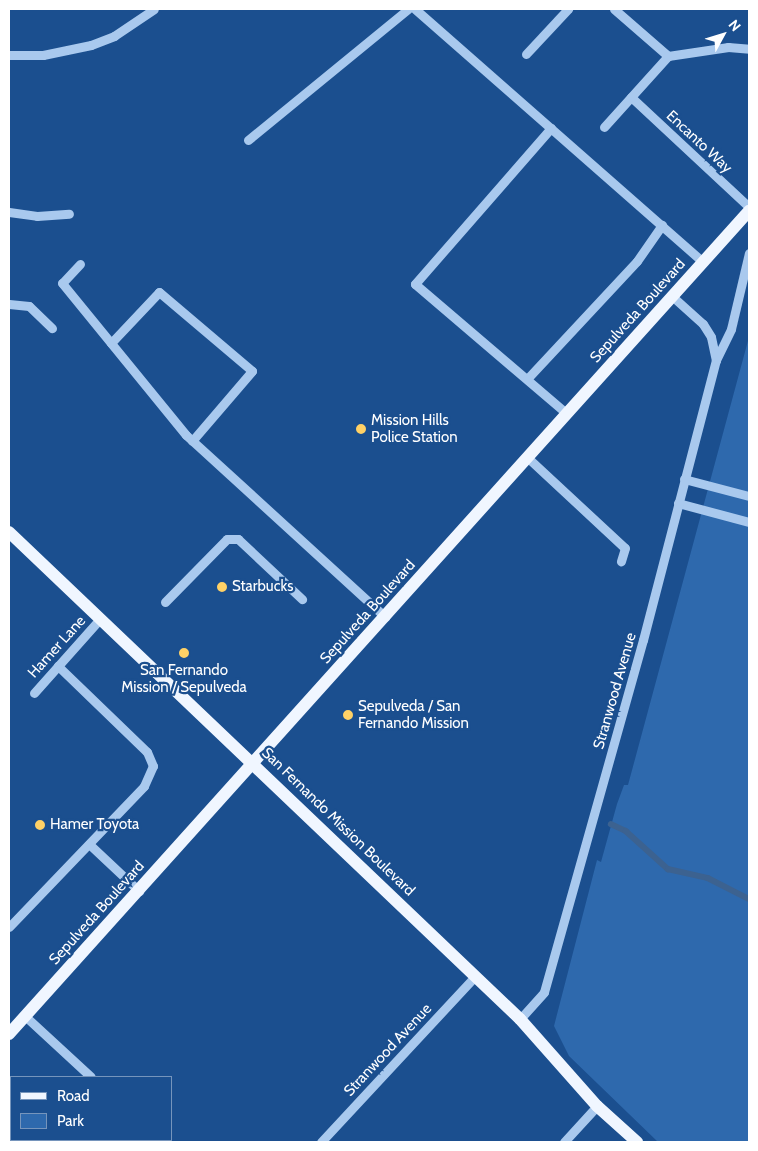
<!DOCTYPE html>
<html>
<head>
<meta charset="utf-8">
<style>
  body { margin:0 }
  #map { position:relative; width:758px; height:1151px; overflow:hidden; background:#1b4f8f; font-family:Cabin,sans-serif }
  div>[style] { position:absolute }
  .green>* { inset:0; background:#2e69ad }
  .stream>* { height:5.5px; margin:-2.75px; padding:0 2.75px; transform-origin:2.75px; border-radius:2.75px; background:#3c6290 }
  .minor>* { height:9px; margin:-4.5px; padding:0 4.5px; transform-origin:4.5px; border-radius:4.5px; background:#a9c9ee }
  .major>* { height:12px; margin:-6px; padding:0 6px; transform-origin:6px; border-radius:6px; background:#f0f6ff }
  .dots>* { width:14px; height:14px; translate:-50% -50%; box-sizing:border-box; border:2px solid #1b4f8f; border-radius:50% }
  span { translate:-50% -50%; white-space:nowrap; text-align:center; line-height:1.15; -webkit-text-stroke:4.5px #1b4f8f; paint-order:stroke }
  .street-label { font-size:15px; color:#fff }
  .poi-label { font-size:15px; color:#fff }
  .left { translate:0 -50%; text-align:left }
  .frame { position:absolute; inset:0; border:10px solid #fff; pointer-events:none }
  .legend { position:absolute; left:10px; top:1076px; width:162px; height:65px; box-sizing:border-box; background:#1b4f8f; border:1px solid #7695bc; margin:0; padding:6px 9px; list-style:none; font-size:15px; color:#fff }
  .legend li { display:flex; align-items:center; gap:10px; height:25px }
  .legend b { width:25px; border:1px solid #7695bc }
  .north { position:absolute; left:698px; top:10px; width:50px; height:50px; -webkit-text-stroke:4px #1b4f8f; paint-order:stroke; rotate:51deg; font-size:14px; font-weight:700; line-height:20px; text-align:center; color:#fff }
  .north::after { content:''; display:block; margin:auto; width:18px; height:22px; background:#fff; clip-path:polygon(50% 0,100% 100%,50% 72%,0 100%) }
</style>
</head>
<body>
<div id="map">
  <div class="green">
    <div style="clip-path:polygon(749px 337px,749px 1142px,658px 1142px,569px 1056px,554px 1026px,597px 860px,601px 862px,617px 804px,624px 785px,628px 785px)"></div>
  </div>
  <div class="stream">
    <div style="left:611px;top:824px;width:17px;rotate:25deg"></div>
    <div style="left:626px;top:831px;width:57px;rotate:42.1deg"></div>
    <div style="left:668px;top:869px;width:41px;rotate:12.7deg"></div>
    <div style="left:708px;top:878px;width:46px;rotate:27.1deg"></div>
  </div>
  <div class="minor">
    <div style="left:415px;top:9px;width:383px;rotate:41.3deg"></div>
    <div style="left:614px;top:9px;width:72px;rotate:41deg"></div>
    <div style="left:526px;top:54px;width:62px;rotate:-47deg"></div>
    <div style="left:9px;top:55px;width:34px"></div>
    <div style="left:43px;top:55px;width:49px;rotate:-11.8deg"></div>
    <div style="left:91px;top:45px;width:25px;rotate:-21deg"></div>
    <div style="left:114px;top:36px;width:48px;rotate:-34deg"></div>
    <div style="left:631px;top:97px;width:161px;rotate:43deg"></div>
    <div style="left:604px;top:127px;width:96px;rotate:-48deg"></div>
    <div style="left:668px;top:56px;width:61px;rotate:-8.5deg"></div>
    <div style="left:728px;top:47px;width:21px;rotate:5deg"></div>
    <div style="left:551px;top:128px;width:207px;rotate:131.1deg"></div>
    <div style="left:415px;top:284px;width:200px;rotate:40.5deg"></div>
    <div style="left:248px;top:140px;width:207px;rotate:-39.3deg"></div>
    <div style="left:9px;top:212px;width:28px;rotate:8deg"></div>
    <div style="left:37px;top:216px;width:32px;rotate:-4deg"></div>
    <div style="left:80px;top:264px;width:26px;rotate:133deg"></div>
    <div style="left:62px;top:283px;width:196px;rotate:50.8deg"></div>
    <div style="left:186px;top:435px;width:270px;rotate:42.4deg"></div>
    <div style="left:673px;top:297px;width:40px;rotate:42deg"></div>
    <div style="left:703px;top:324px;width:15px;rotate:58deg"></div>
    <div style="left:711px;top:337px;width:24px;rotate:78deg"></div>
    <div style="left:9px;top:304px;width:20px;rotate:6deg"></div>
    <div style="left:29px;top:306px;width:32px;rotate:44deg"></div>
    <div style="left:111px;top:343px;width:70px;rotate:-46.7deg"></div>
    <div style="left:159px;top:292px;width:122px;rotate:40.3deg"></div>
    <div style="left:252px;top:371px;width:92px;rotate:130.6deg"></div>
    <div style="left:527px;top:379px;width:161px;rotate:-47deg"></div>
    <div style="left:637px;top:261px;width:44px;rotate:-55.2deg"></div>
    <div style="left:528px;top:458px;width:132px;rotate:42.9deg"></div>
    <div style="left:625px;top:548px;width:14px;rotate:107deg"></div>
    <div style="left:684px;top:479px;width:67px;rotate:14.7deg"></div>
    <div style="left:678px;top:503px;width:73px;rotate:15deg"></div>
    <div style="left:165px;top:602px;width:88px;rotate:-45.5deg"></div>
    <div style="left:227px;top:539px;width:11px"></div>
    <div style="left:238px;top:539px;width:88px;rotate:43.2deg"></div>
    <div style="left:34px;top:693px;width:99px;rotate:-48.3deg"></div>
    <div style="left:89px;top:844px;width:69px;rotate:43.2deg"></div>
    <div style="left:9px;top:927px;width:195px;rotate:-46.2deg"></div>
    <div style="left:144px;top:786px;width:22px;rotate:-66deg"></div>
    <div style="left:153px;top:766px;width:15px;rotate:-113deg"></div>
    <div style="left:147px;top:752px;width:124px;rotate:-136deg"></div>
    <div style="left:26px;top:1017px;width:88px;rotate:42.7deg"></div>
    <div style="left:520px;top:1019px;width:36px;rotate:-48deg"></div>
    <div style="left:544px;top:992px;width:366px;rotate:-74.3deg"></div>
    <div style="left:643px;top:640px;width:289px;rotate:-75.4deg"></div>
    <div style="left:716px;top:360px;width:34px;rotate:-64deg"></div>
    <div style="left:731px;top:329px;width:78px;rotate:-76.7deg"></div>
    <div style="left:160px;top:1140px;width:3px;rotate:45deg"></div>
    <div style="left:321px;top:1142px;width:226px;rotate:-47.1deg"></div>
    <div style="left:564px;top:1142px;width:49px;rotate:-47.5deg"></div>
  </div>
  <div class="major">
    <div style="left:9px;top:532px;width:706px;rotate:43.62deg"></div>
    <div style="left:520px;top:1019px;width:116px;rotate:48.5deg"></div>
    <div style="left:597px;top:1106px;width:54px;rotate:42deg"></div>
    <div style="left:9px;top:1034px;width:1107px;rotate:-48.04deg"></div>
  </div>
  <div class="dots">
    <div style="left:361px;top:429px;background:#ffd166"></div>
    <div style="left:222px;top:587px;background:#ffd166"></div>
    <div style="left:184px;top:653px;background:#ffd166"></div>
    <div style="left:348px;top:715px;background:#ffd166"></div>
    <div style="left:40px;top:825px;background:#ffd166"></div>
  </div>
  <div class="street-label">
    <span style="left:699px;top:142px;rotate:43deg">Encanto Way</span>
    <span style="left:638px;top:311px;rotate:-48deg">Sepulveda Boulevard</span>
    <span style="left:368px;top:612px;rotate:-48deg">Sepulveda Boulevard</span>
    <span style="left:57px;top:647px;rotate:-48deg">Hamer Lane</span>
    <span style="left:615px;top:691px;rotate:-74deg">Stranwood Avenue</span>
    <span style="left:338px;top:822px;rotate:44deg">San Fernando Mission Boulevard</span>
    <span style="left:97px;top:913px;rotate:-48deg">Sepulveda Boulevard</span>
    <span style="left:388px;top:1050px;rotate:-47deg">Stranwood Avenue</span>
  </div>
  <div class="poi-label">
    <span class="left" style="left:371px;top:429px">Mission Hills<br>Police Station</span>
    <span class="left" style="left:232px;top:587px">Starbucks</span>
    <span style="left:184px;top:679px">San Fernando<br>Mission / Sepulveda</span>
    <span class="left" style="left:358px;top:715px">Sepulveda / San<br>Fernando Mission</span>
    <span class="left" style="left:50px;top:825px">Hamer Toyota</span>
  </div>
  <div class="frame"></div>
  <ul class="legend">
  <li><b style="height:6px;background:#f0f6ff"></b>Road</li>
  <li><b style="height:14px;background:#2e69ad"></b>Park</li>
  </ul>
  <div class="north">N</div>
</div>
</body>
</html>
